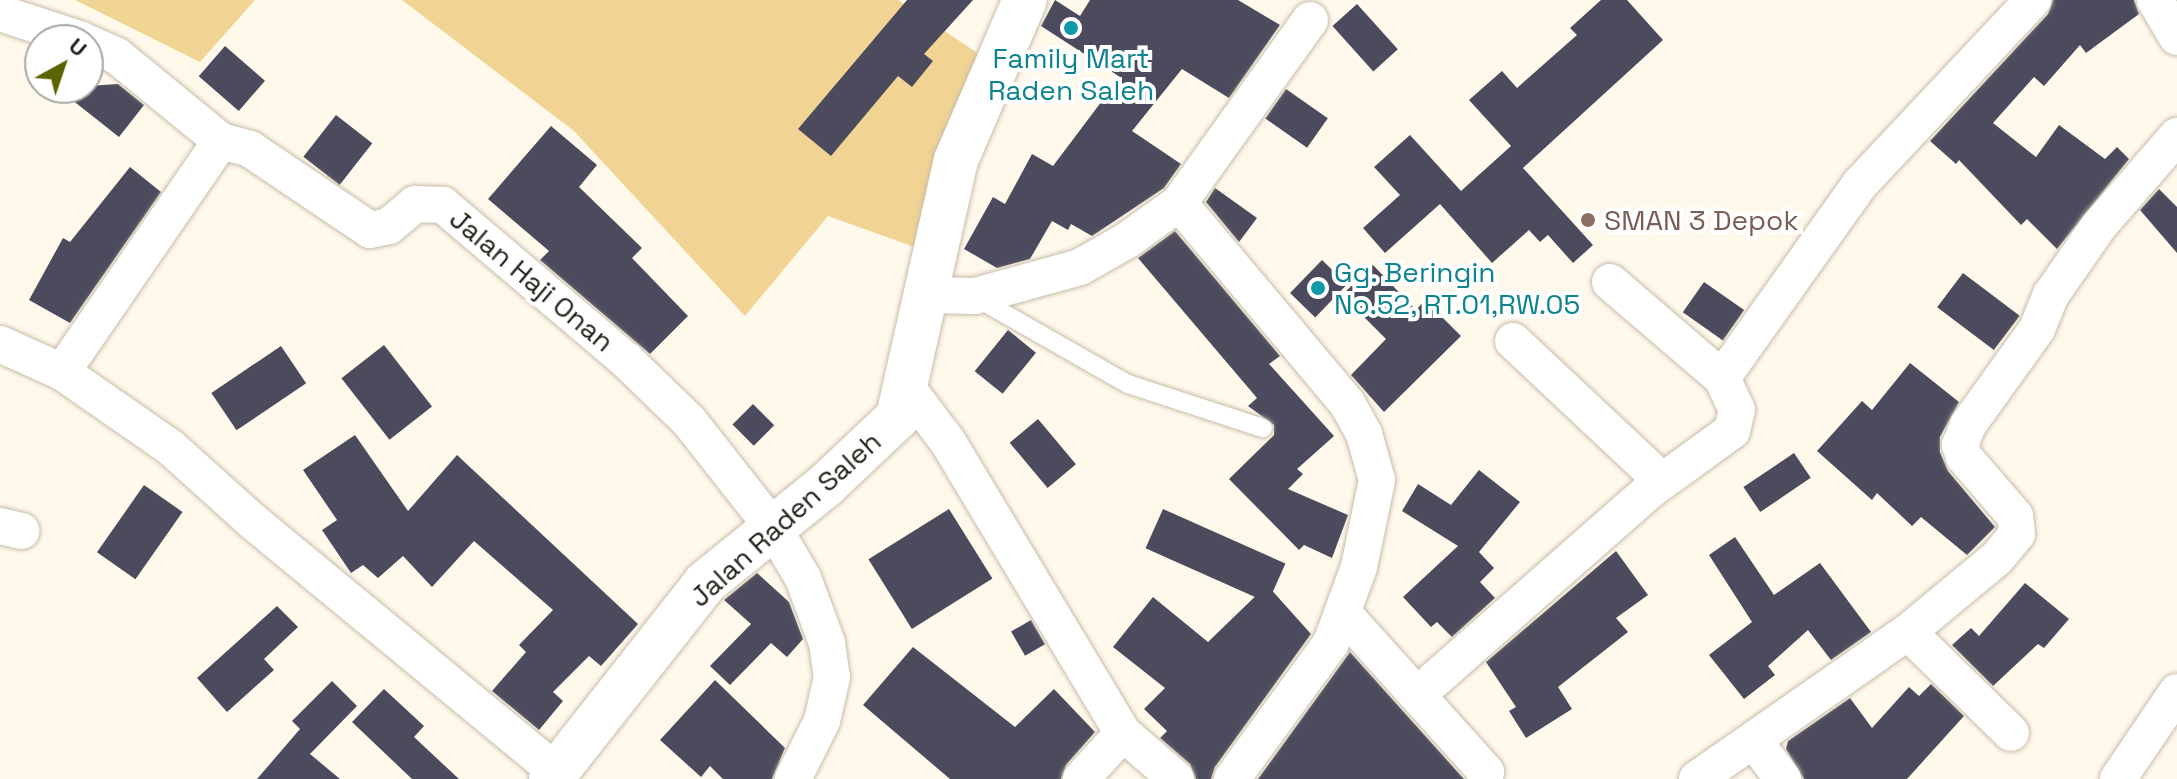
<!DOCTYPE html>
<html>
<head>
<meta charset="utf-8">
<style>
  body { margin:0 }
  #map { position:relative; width:2177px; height:779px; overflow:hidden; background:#fff9ec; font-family:"Space Grotesk",sans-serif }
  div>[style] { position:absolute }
  .green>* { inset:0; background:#f1d494 }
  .building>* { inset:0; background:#4c4b5d; transform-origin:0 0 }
  .roads { filter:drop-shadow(0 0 2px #c7bda9) drop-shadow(0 0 2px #c7bda9) }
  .lane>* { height:18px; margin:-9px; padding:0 9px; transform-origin:9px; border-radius:9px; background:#fff }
  .street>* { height:36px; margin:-18px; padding:0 18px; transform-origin:18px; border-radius:18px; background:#fff }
  .secondary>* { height:44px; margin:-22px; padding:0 22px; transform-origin:22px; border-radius:22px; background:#fff }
  .dots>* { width:22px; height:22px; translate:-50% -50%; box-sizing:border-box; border:4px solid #fff; border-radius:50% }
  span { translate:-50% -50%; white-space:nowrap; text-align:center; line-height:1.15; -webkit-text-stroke:8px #fff; paint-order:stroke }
  .culture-label { font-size:28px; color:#0d838f }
  .left { translate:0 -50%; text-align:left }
  .education-label { font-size:28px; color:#785e54 }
  .street-label { font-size:28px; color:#27231c }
  .north { position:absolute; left:24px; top:24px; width:80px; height:80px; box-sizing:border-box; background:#fff; border:2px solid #a9a7a4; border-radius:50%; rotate:40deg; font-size:22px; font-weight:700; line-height:32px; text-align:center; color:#27231c }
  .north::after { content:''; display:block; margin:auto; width:28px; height:36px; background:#5b6200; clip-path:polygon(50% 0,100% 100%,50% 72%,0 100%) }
</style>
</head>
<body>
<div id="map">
  <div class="green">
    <div style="clip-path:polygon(75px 0,255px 0,200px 62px)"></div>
    <div style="clip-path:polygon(402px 0,898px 0,979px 54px,920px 249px,828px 216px,745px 316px,574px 131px)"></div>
  </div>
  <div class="building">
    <div style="clip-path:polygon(907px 0,973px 0,924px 54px,933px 61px,912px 87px,898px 76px,831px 156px,798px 129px)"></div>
    <div style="clip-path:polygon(1055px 0,1080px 16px,1090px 0,1238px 0,1280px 25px,1229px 98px,1182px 69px,1132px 131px,1181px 164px,1164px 188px,1092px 236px,1071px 224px,1068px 230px,1052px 221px,1030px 259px,997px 268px,964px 249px,993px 197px,1005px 204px,1032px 154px,1053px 166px,1120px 77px,1041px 26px)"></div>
    <div style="clip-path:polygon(1601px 0,1627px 0,1663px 40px,1523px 168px,1593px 245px,1573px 263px,1548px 235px,1540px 242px,1529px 230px,1492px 263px,1440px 204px,1385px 253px,1363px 228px,1400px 195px,1374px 167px,1410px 135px,1461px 191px,1511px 146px,1469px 100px,1502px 71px,1517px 88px,1577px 35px,1570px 28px)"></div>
    <div style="clip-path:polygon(2053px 0,2134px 0,2139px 14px,2086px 53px,2080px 45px,2044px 86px,2034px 77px,1993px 123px,2036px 157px,2059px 125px,2105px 159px,2117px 147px,2129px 159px,2057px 249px,2027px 219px,2021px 225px,1959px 160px,1956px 164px,1930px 141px,2048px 14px)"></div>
    <div style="left:1357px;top:4px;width:61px;height:33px;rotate:48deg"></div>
    <div style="left:225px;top:46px;width:53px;height:40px;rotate:41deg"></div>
    <div style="clip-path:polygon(118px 84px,144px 105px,119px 137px,57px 88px)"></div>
    <div style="left:1286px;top:89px;width:51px;height:36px;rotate:35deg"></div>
    <div style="left:336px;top:115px;width:46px;height:53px;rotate:38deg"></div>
    <div style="clip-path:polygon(551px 126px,597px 165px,579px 187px,642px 248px,632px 258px,688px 316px,650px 354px,540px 260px,549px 251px,488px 199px)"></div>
    <div style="clip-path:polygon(130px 167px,161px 192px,70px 323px,29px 300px,63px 238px,70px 242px)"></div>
    <div style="clip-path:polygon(1215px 188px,1257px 218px,1239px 242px,1206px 202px)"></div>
    <div style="clip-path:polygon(2159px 189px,2177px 207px,2177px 253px,2140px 210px)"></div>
    <div style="clip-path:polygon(1175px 231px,1280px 356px,1269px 364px,1334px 436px,1297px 469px,1303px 474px,1288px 489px,1348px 515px,1332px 558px,1304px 545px,1299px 550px,1229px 479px,1274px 435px,1274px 425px,1248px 406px,1257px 398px,1138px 258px)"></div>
    <div style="left:1322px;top:260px;width:35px;height:46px;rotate:44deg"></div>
    <div style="clip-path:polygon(1373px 265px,1416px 310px,1425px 300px,1461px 336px,1384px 412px,1351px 375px,1386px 339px,1342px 295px)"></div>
    <div style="left:1963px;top:273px;width:71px;height:43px;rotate:37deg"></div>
    <div style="left:1704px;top:282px;width:49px;height:37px;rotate:35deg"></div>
    <div style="left:1008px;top:330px;width:36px;height:53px;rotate:39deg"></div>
    <div style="left:384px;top:345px;width:78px;height:54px;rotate:52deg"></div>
    <div style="left:281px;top:346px;width:45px;height:84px;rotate:56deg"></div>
    <div style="clip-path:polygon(1910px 363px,1959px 402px,1940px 437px,1940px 452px,1948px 471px,1995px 527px,1967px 555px,1921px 517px,1912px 526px,1877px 493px,1872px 500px,1817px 451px,1862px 401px,1872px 410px)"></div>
    <div style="left:753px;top:404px;width:30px;height:29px;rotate:45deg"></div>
    <div style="left:1038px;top:419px;width:59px;height:37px;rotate:50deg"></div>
    <div style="clip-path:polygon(355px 435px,408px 511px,457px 455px,638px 624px,601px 666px,589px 656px,553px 692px,563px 701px,539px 730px,492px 691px,526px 652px,519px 645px,553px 610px,474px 541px,432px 587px,403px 556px,378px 578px,363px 565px,351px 573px,322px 530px,337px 520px,303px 470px)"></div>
    <div style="left:1794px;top:453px;width:30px;height:61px;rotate:56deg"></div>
    <div style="clip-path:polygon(1479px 470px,1520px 502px,1479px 552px,1494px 568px,1480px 582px,1495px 598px,1452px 637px,1437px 622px,1431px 627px,1403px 597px,1458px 546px,1402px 511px,1418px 484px,1451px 505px)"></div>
    <div style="left:144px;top:485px;width:47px;height:82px;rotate:35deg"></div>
    <div style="left:949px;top:509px;width:82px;height:95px;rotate:58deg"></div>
    <div style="left:1163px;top:509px;width:134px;height:43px;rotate:24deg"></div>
    <div style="clip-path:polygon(1735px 537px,1774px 595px,1820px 563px,1871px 632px,1831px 660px,1808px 630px,1768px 666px,1775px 675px,1744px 699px,1709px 655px,1752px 622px,1709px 555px)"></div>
    <div style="clip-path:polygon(1616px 551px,1648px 595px,1616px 618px,1628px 632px,1558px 687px,1572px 709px,1526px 738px,1509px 711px,1516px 707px,1486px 662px)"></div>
    <div style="clip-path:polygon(757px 573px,789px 602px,803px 639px,787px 657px,771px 643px,730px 685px,710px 666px,751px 624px,724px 600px)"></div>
    <div style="clip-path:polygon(2025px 583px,2069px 619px,2044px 648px,2038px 644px,1993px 686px,1952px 645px,1971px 628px,1979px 636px)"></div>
    <div style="clip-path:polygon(1267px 585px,1311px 634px,1215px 767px,1211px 779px,1196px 779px,1190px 764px,1160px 738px,1167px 731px,1144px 709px,1165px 688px,1113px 647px,1153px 597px,1208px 642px)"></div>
    <div style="clip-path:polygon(277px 606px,298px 627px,264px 659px,274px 670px,227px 712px,197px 678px)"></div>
    <div style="left:1031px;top:620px;width:28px;height:23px;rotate:60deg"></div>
    <div style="clip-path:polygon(913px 647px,1015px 727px,1054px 689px,1095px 732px,1066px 765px,1061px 779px,950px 779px,863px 705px)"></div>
    <div style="clip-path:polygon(1350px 652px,1464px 779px,1258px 779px)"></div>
    <div style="clip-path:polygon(715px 680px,785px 748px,772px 779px,723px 779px,710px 766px,701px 777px,660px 740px)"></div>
    <div style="clip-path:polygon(332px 681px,357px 706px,310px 754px,340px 779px,257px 779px,300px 729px,292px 721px)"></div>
    <div style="clip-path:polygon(1931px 684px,1964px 716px,1907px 779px,1804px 779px,1786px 749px,1788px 741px,1850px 698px,1872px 728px,1909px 687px,1919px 696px)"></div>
    <div style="clip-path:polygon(384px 689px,424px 726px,414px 737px,459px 779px,412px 779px,352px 722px)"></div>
  </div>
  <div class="roads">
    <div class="lane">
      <div style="left:977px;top:298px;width:174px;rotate:29.7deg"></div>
      <div style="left:1128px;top:384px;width:142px;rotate:18.1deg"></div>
    </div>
    <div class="street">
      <div style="left:2155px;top:0;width:43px;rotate:59.3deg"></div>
      <div style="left:0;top:13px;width:86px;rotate:18.2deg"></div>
      <div style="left:88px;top:43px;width:32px;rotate:24deg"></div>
      <div style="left:117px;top:56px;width:134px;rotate:39.3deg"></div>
      <div style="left:221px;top:141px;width:30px;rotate:15deg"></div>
      <div style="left:250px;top:149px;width:145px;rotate:34deg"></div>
      <div style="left:370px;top:230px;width:19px;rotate:-12deg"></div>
      <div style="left:389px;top:226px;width:34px;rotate:-40deg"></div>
      <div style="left:415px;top:204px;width:28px;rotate:2deg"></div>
      <div style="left:443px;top:205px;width:240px;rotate:40.3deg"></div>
      <div style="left:626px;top:360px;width:88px;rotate:44.1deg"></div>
      <div style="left:689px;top:421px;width:137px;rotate:51.8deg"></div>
      <div style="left:774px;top:529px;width:57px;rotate:59.4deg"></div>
      <div style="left:803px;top:578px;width:69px;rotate:69.7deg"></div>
      <div style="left:827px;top:643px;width:34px;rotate:82deg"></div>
      <div style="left:832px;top:677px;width:45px;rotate:102.8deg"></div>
      <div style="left:822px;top:721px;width:65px;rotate:116.6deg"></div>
      <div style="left:1179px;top:203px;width:261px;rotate:50deg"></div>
      <div style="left:1347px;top:403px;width:35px;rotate:61deg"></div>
      <div style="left:1364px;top:434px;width:48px;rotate:74.2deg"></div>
      <div style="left:1377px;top:480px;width:89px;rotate:101.7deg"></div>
      <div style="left:1359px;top:567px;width:81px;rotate:110.2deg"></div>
      <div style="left:1331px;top:643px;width:168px;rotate:126.1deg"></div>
      <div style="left:1610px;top:282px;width:148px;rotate:40.6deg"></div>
      <div style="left:925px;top:295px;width:50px;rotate:1.1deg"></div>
      <div style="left:975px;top:296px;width:109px;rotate:-15.4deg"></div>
      <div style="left:1080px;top:267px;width:53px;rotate:-29.5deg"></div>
      <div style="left:1126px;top:241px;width:65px;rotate:-35.6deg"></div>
      <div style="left:1179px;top:203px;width:225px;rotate:-54.4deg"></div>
      <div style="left:1513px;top:341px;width:204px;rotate:43.2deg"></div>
      <div style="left:0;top:344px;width:68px;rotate:24.3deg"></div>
      <div style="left:62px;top:372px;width:131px;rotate:34.8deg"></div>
      <div style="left:170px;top:447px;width:109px;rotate:42deg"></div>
      <div style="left:251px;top:520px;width:396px;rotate:39.5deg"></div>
      <div style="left:62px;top:372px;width:280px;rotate:-55.5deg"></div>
      <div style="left:908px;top:389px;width:66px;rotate:53deg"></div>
      <div style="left:948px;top:442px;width:340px;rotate:59deg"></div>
      <div style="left:1123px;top:733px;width:70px;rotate:41deg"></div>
      <div style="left:0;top:526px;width:22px;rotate:13deg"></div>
      <div style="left:1343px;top:613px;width:214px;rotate:48deg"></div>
      <div style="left:1908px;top:632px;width:144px;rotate:44.4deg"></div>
      <div style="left:1433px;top:681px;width:288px;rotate:-41.3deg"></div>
      <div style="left:1649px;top:491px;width:102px;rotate:-35.9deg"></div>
      <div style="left:1732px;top:431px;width:22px;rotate:-77deg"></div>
      <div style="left:1737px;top:410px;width:35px;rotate:-115deg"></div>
      <div style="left:1722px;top:378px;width:238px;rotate:-54.6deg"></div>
      <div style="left:1860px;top:184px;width:253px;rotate:-46.8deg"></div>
      <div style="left:1754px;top:741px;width:48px;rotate:52.7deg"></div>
      <div style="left:1081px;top:779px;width:62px;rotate:-47.6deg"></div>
      <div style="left:1697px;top:779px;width:257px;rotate:-34.9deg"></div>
      <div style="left:1908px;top:632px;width:116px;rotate:-39.7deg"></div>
      <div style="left:1997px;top:558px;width:31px;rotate:-50deg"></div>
      <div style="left:2017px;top:534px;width:18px;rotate:-96deg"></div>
      <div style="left:2015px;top:516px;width:78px;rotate:-130.8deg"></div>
      <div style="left:1964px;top:457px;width:13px;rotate:-108deg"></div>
      <div style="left:1960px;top:445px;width:22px;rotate:-68deg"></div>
      <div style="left:1968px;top:425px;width:118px;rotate:-54.3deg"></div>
      <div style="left:2037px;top:329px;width:37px;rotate:-68deg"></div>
      <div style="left:2051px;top:295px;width:83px;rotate:-55.3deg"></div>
      <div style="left:2098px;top:227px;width:121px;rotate:-49deg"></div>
      <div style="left:2118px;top:779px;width:105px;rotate:-55.9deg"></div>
    </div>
    <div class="secondary">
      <div style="left:551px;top:779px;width:249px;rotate:-51.8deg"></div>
      <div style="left:705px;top:583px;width:156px;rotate:-39deg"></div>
      <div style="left:826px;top:485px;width:99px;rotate:-43.4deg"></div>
      <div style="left:898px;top:417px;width:263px;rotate:-77.3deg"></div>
      <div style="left:956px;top:160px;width:174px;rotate:-66.7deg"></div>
    </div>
  </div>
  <div class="dots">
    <div style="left:1071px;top:28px;background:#0f9aa8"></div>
    <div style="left:1588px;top:220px;background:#8d6e63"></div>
    <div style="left:1318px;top:288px;background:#0f9aa8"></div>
  </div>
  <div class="culture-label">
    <span style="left:1071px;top:74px">Family Mart<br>Raden Saleh</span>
    <span class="left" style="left:1334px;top:288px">Gg. Beringin<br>No.52, RT.01,RW.05</span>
  </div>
  <div class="education-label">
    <span class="left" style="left:1604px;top:220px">SMAN 3 Depok</span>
  </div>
  <div class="street-label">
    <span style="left:532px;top:280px;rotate:40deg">Jalan Haji Onan</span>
    <span style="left:785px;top:519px;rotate:-42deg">Jalan Raden Saleh</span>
  </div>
  <div class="north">U</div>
</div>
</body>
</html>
